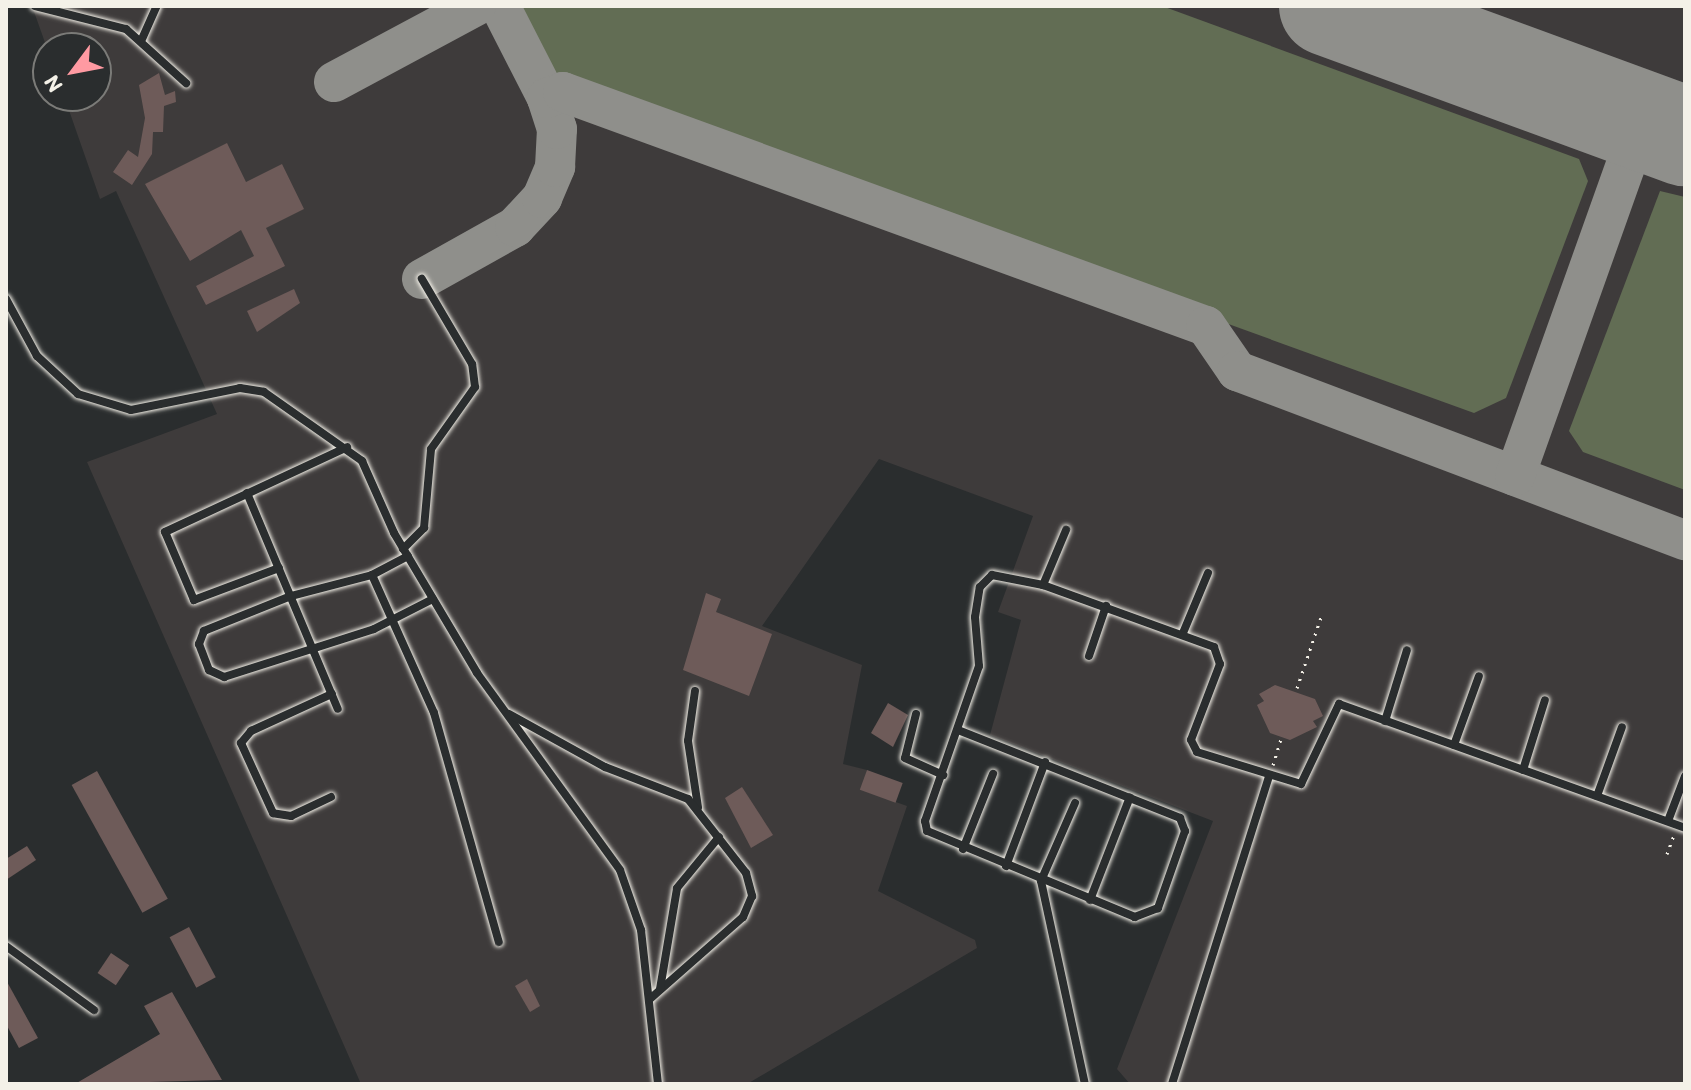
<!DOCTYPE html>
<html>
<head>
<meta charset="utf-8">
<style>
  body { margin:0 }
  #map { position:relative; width:1691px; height:1090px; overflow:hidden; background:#2a2d2e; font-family:Itim,sans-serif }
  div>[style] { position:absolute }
  .built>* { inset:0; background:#3e3b3b }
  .green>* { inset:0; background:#626d54 }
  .taxiway>* { height:40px; margin:-20px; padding:0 20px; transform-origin:20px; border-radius:20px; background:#8f8f8b }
  .runway>* { height:100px; margin:-50px; padding:0 50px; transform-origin:50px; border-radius:50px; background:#8f8f8b }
  .building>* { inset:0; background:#6e5b59; transform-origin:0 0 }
  .path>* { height:3px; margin-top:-1.5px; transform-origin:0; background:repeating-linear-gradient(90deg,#f4f1e8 0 2px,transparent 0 8px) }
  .roads { filter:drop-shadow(0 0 2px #f4f1e8) drop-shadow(0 0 2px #f4f1e8) }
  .lane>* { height:8px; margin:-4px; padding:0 4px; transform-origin:4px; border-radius:4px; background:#2a2d2e }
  span { translate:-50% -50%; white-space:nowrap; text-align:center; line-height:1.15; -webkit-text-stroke:8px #2a2d2e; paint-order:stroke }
  .frame { position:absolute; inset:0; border:8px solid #f4f1e8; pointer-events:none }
  .north { position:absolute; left:32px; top:32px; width:80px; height:80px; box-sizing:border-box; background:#2a2d2e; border:2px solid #7b7b78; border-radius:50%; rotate:238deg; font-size:22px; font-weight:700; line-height:32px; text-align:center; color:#f4f1e8 }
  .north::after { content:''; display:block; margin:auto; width:28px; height:36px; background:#ff9aa2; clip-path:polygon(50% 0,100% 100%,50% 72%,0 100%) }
</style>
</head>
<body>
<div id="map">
  <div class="built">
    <div style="clip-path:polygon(32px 6px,1685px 6px,1685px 1084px,1130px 1084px,1117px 1069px,1213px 821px,990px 735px,1021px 620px,998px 612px,1033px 516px,879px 459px,762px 626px,862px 665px,843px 764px,867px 770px,862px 790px,907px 806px,878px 891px,975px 940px,977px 948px,747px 1084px,361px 1084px,87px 462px,217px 414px,116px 191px,100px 199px,64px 96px,96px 96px,96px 48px,48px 51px)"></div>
  </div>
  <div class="green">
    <div style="clip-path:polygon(519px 6px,1162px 6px,1579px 159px,1588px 181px,1506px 398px,1474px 413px,637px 110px,553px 72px)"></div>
    <div style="clip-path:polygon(1660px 191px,1685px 197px,1685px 490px,1583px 452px,1569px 431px)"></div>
  </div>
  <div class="taxiway">
    <div style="left:500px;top:6px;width:103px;rotate:62.9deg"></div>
    <div style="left:334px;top:82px;width:161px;rotate:-28.2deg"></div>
    <div style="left:422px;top:279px;width:107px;rotate:-29.2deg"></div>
    <div style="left:515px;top:227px;width:40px;rotate:-47deg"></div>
    <div style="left:542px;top:198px;width:34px;rotate:-67deg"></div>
    <div style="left:555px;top:167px;width:38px;rotate:-87deg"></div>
    <div style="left:557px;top:129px;width:33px;rotate:-108deg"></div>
    <div style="left:547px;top:98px;width:17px;rotate:-21deg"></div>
    <div style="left:563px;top:92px;width:684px;rotate:20deg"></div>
    <div style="left:1206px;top:326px;width:55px;rotate:55.4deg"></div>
    <div style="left:1237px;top:371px;width:479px;rotate:20.7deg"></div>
    <div style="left:1515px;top:476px;width:378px;rotate:-70.4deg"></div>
  </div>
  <div class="runway">
    <div style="left:1329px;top:6px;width:379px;rotate:20.1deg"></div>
  </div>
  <div class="building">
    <div style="clip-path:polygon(159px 73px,165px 95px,175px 91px,176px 102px,164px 106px,163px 132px,153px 132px,152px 154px,132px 185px,113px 172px,128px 150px,138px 157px,145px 118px,139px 85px)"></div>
    <div style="clip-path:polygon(227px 143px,246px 182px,282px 164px,304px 209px,266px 228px,285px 266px,206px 305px,196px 286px,254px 256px,241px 230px,190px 261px,145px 184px)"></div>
    <div style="clip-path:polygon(294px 289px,300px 303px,257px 332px,247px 311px)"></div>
    <div style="clip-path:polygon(706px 593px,721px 599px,716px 612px,772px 634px,749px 696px,683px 670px)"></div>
    <div style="clip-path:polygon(1275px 685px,1315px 699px,1323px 716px,1313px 721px,1317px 727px,1290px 740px,1270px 733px,1257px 705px,1264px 701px,1259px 694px)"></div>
    <div style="clip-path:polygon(888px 703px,908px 715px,893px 747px,871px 733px)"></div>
    <div style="left:867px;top:770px;width:38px;height:21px;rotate:20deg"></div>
    <div style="left:97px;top:771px;width:146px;height:29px;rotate:61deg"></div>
    <div style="clip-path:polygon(742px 787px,773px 835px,751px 848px,725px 798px)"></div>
    <div style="clip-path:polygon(27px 846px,36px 860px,6px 880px,6px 859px)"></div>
    <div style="left:189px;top:927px;width:57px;height:22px;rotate:62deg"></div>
    <div style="left:111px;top:953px;width:22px;height:24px;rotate:34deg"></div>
    <div style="clip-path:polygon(527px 979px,540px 1006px,530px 1012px,515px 986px)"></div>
    <div style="clip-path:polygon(6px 980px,38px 1038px,19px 1048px,6px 1024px)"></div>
    <div style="clip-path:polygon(172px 992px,222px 1080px,75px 1084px,160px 1034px,144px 1006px)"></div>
  </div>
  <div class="path">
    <div style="left:1297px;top:688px;width:78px;rotate:-71.3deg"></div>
    <div style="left:1273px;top:765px;width:28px;rotate:-73deg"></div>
    <div style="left:1667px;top:854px;width:20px;rotate:-70deg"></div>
  </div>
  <div class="roads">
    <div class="lane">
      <div style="left:35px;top:6px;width:94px;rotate:14.2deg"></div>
      <div style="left:126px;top:29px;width:81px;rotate:42deg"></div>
      <div style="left:142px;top:39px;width:36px;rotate:-66deg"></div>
      <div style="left:6px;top:299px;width:65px;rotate:61.5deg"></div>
      <div style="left:37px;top:356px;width:56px;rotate:42.8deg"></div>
      <div style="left:78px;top:394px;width:55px;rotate:16.8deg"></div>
      <div style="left:131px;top:410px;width:111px;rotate:-11.4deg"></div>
      <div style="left:240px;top:388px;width:24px;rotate:9deg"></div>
      <div style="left:264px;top:392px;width:120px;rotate:35.1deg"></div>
      <div style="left:362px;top:461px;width:79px;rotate:66deg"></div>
      <div style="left:394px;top:533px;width:163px;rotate:59.3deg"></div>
      <div style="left:477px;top:673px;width:243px;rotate:54deg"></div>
      <div style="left:620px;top:870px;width:64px;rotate:70.7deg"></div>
      <div style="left:641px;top:930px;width:155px;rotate:83.7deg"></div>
      <div style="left:247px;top:493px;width:234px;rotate:67.2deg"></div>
      <div style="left:403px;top:549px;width:30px;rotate:-45deg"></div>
      <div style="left:424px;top:528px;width:79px;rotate:-84.9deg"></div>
      <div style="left:431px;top:449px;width:76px;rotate:-54.6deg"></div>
      <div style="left:475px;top:387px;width:23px;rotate:-97deg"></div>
      <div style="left:472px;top:364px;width:99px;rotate:-120.5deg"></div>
      <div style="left:408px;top:556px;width:41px;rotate:152.2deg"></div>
      <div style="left:372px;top:575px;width:84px;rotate:165.5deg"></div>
      <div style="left:291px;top:596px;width:94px;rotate:158.1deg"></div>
      <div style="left:204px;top:631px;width:14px;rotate:111deg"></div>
      <div style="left:199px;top:644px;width:28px;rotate:69deg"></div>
      <div style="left:209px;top:670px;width:17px;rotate:25deg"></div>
      <div style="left:224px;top:677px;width:157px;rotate:-17.7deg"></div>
      <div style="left:374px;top:629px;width:66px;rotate:-27deg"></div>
      <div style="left:279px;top:568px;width:91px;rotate:159.4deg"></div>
      <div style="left:194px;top:600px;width:74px;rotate:-113.1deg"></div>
      <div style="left:165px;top:532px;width:201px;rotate:-25deg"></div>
      <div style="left:372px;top:575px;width:151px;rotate:65.8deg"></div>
      <div style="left:434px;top:713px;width:238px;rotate:74.2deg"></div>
      <div style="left:1043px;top:585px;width:60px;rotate:-67.3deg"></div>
      <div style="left:1183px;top:633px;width:65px;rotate:-67.4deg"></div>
      <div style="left:1089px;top:656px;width:53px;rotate:-71.2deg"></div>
      <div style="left:695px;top:691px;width:50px;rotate:98deg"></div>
      <div style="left:688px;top:741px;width:67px;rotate:81.4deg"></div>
      <div style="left:509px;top:714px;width:110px;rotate:28.9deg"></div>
      <div style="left:605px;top:767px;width:89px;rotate:21.1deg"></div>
      <div style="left:688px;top:799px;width:94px;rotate:51.9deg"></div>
      <div style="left:746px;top:873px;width:24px;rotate:75deg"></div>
      <div style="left:752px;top:896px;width:23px;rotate:113deg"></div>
      <div style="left:743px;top:917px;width:123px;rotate:138.6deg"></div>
      <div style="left:916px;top:714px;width:45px;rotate:104deg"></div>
      <div style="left:905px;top:758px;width:42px;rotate:24.1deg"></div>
      <div style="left:1385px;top:721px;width:74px;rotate:-72.8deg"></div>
      <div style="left:958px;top:730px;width:239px;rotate:21.6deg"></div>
      <div style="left:1180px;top:818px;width:14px;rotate:69deg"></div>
      <div style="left:1185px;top:831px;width:82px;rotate:109.3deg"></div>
      <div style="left:1158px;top:908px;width:25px;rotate:159deg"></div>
      <div style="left:1135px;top:917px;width:225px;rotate:-157.5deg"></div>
      <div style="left:927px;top:831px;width:10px;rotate:-101deg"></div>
      <div style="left:925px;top:821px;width:164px;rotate:-70.8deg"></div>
      <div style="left:979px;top:666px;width:49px;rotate:-94.7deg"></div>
      <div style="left:975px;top:617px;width:30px;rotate:-81deg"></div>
      <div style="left:980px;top:587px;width:17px;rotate:-45deg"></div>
      <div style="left:992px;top:575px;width:52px;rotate:11.1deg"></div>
      <div style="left:1043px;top:585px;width:182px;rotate:19.9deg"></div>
      <div style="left:1214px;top:647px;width:18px;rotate:71deg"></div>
      <div style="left:1220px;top:664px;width:81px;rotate:110.9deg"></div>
      <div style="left:1191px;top:740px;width:13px;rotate:63deg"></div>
      <div style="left:1197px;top:752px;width:109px;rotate:17.1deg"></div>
      <div style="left:1301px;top:784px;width:89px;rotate:-64.6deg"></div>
      <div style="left:1339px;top:704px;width:368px;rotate:19.7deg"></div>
      <div style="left:1454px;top:745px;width:73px;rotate:-70.1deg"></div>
      <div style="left:1523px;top:770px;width:73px;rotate:-72.6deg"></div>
      <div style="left:1597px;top:796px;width:73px;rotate:-70.1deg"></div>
      <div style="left:331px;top:797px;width:44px;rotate:154.6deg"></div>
      <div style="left:291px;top:816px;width:18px;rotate:-171deg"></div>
      <div style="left:273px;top:813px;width:77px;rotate:-114.6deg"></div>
      <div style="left:241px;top:743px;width:16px;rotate:-50deg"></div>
      <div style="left:251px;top:731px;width:89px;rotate:-24.6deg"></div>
      <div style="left:1075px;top:803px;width:85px;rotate:113.6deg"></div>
      <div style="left:1041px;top:881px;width:208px;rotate:77.8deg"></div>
      <div style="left:1668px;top:821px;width:48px;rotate:-69.3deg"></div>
      <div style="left:963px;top:849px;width:81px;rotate:-68.2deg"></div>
      <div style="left:1006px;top:866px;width:111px;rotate:-69.4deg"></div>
      <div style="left:1090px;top:900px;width:110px;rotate:-68.8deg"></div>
      <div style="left:6px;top:946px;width:109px;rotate:36deg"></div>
      <div style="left:660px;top:989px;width:102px;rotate:-80.4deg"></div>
      <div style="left:677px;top:888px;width:66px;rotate:-50.5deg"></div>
      <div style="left:1172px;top:1084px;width:323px;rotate:-72.5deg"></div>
    </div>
  </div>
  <div class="frame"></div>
  <div class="north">N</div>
</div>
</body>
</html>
